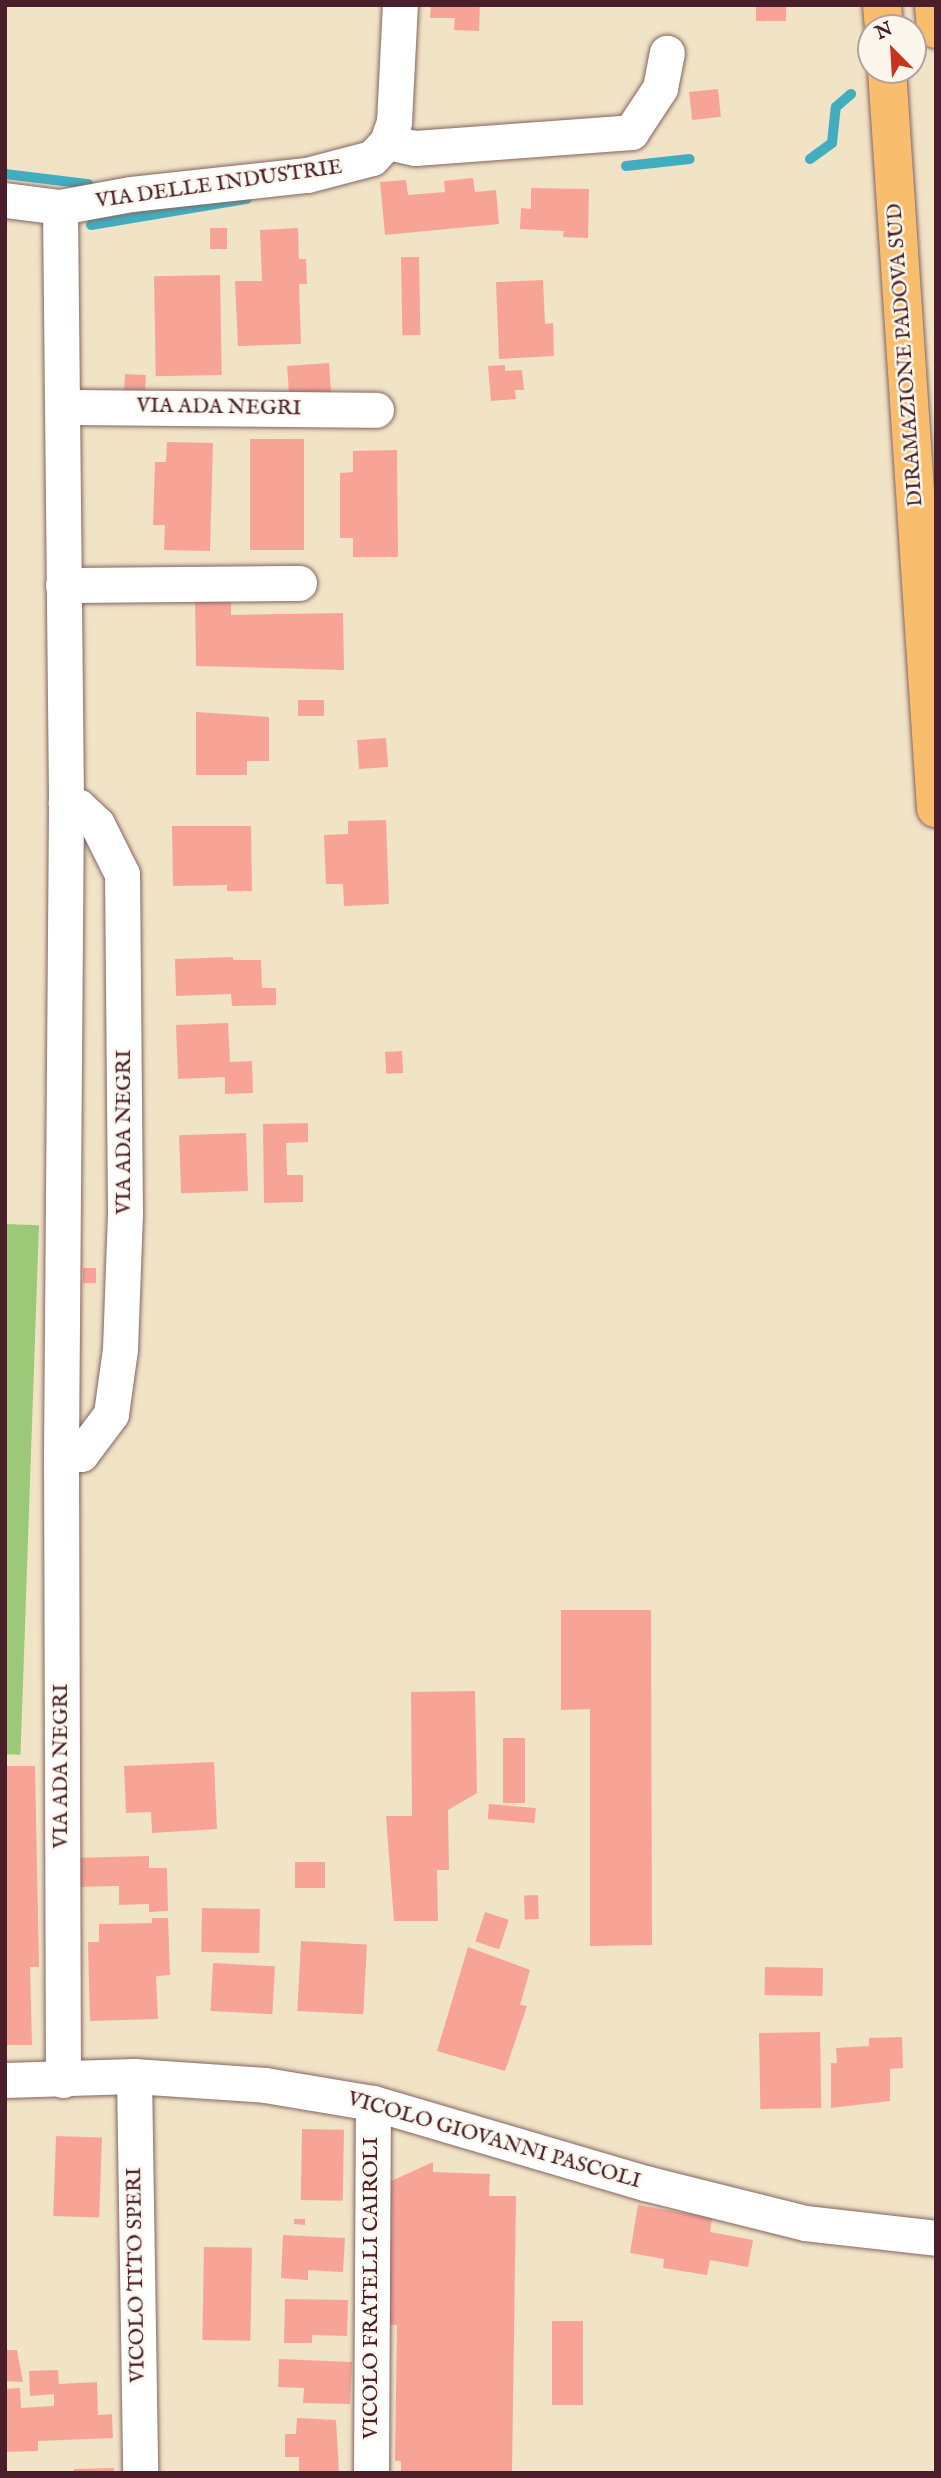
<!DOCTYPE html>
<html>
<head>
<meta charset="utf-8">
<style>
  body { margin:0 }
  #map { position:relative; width:941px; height:2478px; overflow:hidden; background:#f1e3c6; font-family:"IM FELL English",serif }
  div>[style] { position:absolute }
  .green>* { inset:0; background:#9cc977; transform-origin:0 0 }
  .stream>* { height:10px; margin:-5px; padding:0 5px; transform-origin:5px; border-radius:5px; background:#41adbf }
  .building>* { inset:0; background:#f7a497; transform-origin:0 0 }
  .roads { filter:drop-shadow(0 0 2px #846461) drop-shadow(0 0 2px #846461) }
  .minor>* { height:35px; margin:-17.5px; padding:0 17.5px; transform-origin:17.5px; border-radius:17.5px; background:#fff }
  .highway>* { height:38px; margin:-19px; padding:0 19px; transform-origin:19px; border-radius:19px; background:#f9be6d }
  span { translate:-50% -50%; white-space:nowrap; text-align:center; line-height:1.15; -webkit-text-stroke:5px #fbf7ec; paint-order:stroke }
  .street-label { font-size:21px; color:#4a1f2b }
  .frame { position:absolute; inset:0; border:7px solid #4a1f2b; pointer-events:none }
  .north { position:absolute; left:857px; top:14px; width:70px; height:70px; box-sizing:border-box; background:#fbf7ec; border:2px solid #b4a19f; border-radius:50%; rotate:336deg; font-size:19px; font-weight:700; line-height:28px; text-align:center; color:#4a1f2b }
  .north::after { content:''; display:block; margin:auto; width:24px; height:32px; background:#c8321e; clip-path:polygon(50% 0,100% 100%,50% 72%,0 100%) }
</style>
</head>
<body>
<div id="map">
  <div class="green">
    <div style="left:5px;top:1224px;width:34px;height:530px;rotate:2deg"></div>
  </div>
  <div class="stream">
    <div style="left:810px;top:159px;width:27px;rotate:-36deg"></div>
    <div style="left:832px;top:143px;width:36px;rotate:-84deg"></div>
    <div style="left:836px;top:107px;width:20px;rotate:-41deg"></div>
    <div style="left:626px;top:166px;width:64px;rotate:-6.2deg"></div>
    <div style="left:5px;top:174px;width:84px;rotate:6.9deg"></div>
    <div style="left:91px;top:225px;width:158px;rotate:-9.5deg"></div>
  </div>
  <div class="building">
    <div style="clip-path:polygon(431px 5px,480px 5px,479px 31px,454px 30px,455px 18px,430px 18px)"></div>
    <div style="left:756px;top:5px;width:30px;height:16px"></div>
    <div style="left:718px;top:89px;width:28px;height:29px;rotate:84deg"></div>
    <div style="clip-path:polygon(473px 178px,475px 192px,496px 190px,499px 224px,385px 235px,380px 182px,406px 180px,408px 195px,445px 192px,444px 181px)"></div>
    <div style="clip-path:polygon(531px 188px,589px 189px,588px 238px,563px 237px,564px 231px,520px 229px,521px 208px,531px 209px)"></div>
    <div style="left:210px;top:228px;width:17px;height:21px"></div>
    <div style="clip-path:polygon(298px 228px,299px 259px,306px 259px,307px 284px,299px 284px,301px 344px,238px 346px,235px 281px,262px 281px,260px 230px)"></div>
    <div style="left:419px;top:257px;width:78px;height:18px;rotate:89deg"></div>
    <div style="left:220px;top:275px;width:100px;height:66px;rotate:89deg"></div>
    <div style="clip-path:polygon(543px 280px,545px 324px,553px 323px,554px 356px,499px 359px,496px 282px)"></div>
    <div style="left:329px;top:363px;width:31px;height:42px;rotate:86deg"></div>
    <div style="clip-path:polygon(505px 365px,505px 371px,522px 370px,524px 390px,515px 390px,516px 399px,491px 401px,488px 366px)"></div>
    <div style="left:125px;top:374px;width:21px;height:21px;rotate:3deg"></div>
    <div style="left:250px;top:439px;width:54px;height:111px"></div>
    <div style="clip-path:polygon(167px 442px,213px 443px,210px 551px,164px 550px,165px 525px,153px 525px,155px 462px,166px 462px)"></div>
    <div style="clip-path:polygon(397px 450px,398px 557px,353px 557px,353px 538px,340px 538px,340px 473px,353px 472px,353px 451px)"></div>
    <div style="clip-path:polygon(195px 597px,231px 597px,231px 615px,343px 613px,344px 670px,196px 666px)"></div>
    <div style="left:324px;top:700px;width:16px;height:26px;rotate:90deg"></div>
    <div style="clip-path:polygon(196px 712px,269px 717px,269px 761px,247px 761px,247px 775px,196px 775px)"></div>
    <div style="left:386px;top:738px;width:29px;height:29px;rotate:86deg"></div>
    <div style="clip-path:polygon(386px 820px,389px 904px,344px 906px,343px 884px,326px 884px,324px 835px,348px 834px,348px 821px)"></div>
    <div style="clip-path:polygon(172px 826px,251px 826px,252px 891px,227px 891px,227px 885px,173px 886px)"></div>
    <div style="clip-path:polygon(233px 957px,233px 960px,261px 960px,262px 988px,276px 988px,276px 1005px,232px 1006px,231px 994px,176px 996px,175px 959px)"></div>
    <div style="clip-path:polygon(228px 1023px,230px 1062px,252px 1061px,253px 1093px,225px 1094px,225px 1077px,178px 1079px,176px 1025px)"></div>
    <div style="left:402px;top:1051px;width:22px;height:17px;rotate:87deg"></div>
    <div style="clip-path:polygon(308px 1123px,308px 1142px,286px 1143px,287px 1175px,303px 1175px,303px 1202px,264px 1203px,263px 1124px)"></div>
    <div style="left:246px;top:1133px;width:58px;height:67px;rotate:88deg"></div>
    <div style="left:83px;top:1268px;width:13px;height:15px"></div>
    <div style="clip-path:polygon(561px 1610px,651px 1610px,652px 1945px,590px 1946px,590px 1709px,561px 1710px)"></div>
    <div style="clip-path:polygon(475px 1691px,477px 1793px,448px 1810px,449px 1870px,437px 1870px,438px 1921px,394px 1921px,386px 1816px,412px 1816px,411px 1692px)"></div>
    <div style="left:503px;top:1738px;width:22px;height:65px"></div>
    <div style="clip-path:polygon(214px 1762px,217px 1829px,152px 1833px,151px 1812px,126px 1813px,124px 1766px)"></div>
    <div style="clip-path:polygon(5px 1766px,35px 1766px,39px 1967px,30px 1967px,32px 2045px,5px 2045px)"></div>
    <div style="left:489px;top:1804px;width:47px;height:15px;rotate:5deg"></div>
    <div style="clip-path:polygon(149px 1856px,149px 1868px,167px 1868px,168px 1911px,149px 1912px,149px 1904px,119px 1905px,119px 1886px,72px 1887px,71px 1858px)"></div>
    <div style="left:325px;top:1862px;width:26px;height:30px;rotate:90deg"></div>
    <div style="left:538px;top:1895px;width:24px;height:14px;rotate:88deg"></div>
    <div style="left:202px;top:1908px;width:58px;height:44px;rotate:1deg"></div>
    <div style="left:485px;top:1912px;width:25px;height:31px;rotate:18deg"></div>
    <div style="clip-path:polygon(152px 1918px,168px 1918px,170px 1975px,156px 1976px,158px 2019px,90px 2021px,88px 1942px,99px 1942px,99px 1924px,152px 1923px)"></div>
    <div style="left:301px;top:1941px;width:66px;height:70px;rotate:3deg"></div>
    <div style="clip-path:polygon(468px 1947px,530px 1970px,520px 2005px,527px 2006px,505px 2071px,437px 2051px)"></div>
    <div style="left:213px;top:1963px;width:62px;height:48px;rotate:3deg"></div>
    <div style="left:765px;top:1967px;width:58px;height:28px;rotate:1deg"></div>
    <div style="left:820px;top:2032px;width:76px;height:61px;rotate:89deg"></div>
    <div style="clip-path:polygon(902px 2037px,903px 2068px,890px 2069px,890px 2101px,831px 2108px,831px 2063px,837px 2063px,836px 2048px,869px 2046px,869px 2038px)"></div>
    <div style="left:302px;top:2129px;width:42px;height:71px;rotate:1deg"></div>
    <div style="left:56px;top:2136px;width:46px;height:80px;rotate:2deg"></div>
    <div style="clip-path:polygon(433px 2162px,433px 2172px,490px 2174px,489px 2196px,516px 2196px,512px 2473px,401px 2473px,401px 2461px,395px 2461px,397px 2325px,386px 2325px,389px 2182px)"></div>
    <div style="clip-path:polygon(638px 2205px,712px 2218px,710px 2232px,753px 2240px,748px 2267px,710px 2260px,707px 2275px,663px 2268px,664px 2259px,630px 2253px)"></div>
    <div style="clip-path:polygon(294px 2219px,305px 2219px,305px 2225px,294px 2224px)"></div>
    <div style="clip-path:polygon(283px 2235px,345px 2238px,343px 2272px,308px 2270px,308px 2280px,281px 2278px)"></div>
    <div style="left:204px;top:2247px;width:48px;height:93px;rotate:1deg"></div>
    <div style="clip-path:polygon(285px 2299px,348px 2300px,347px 2336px,312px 2335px,312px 2343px,284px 2343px)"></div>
    <div style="left:552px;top:2321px;width:31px;height:84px"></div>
    <div style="clip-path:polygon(5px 2350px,17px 2350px,23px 2382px,5px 2381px)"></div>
    <div style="clip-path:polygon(279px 2359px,352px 2362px,350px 2404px,303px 2403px,304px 2388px,278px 2387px)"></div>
    <div style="clip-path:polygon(58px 2370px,59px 2384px,97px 2382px,98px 2415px,112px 2414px,113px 2438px,38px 2441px,38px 2451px,5px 2452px,5px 2389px,20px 2388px,21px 2408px,54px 2406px,54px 2394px,30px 2396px,29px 2371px)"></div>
    <div style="clip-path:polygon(297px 2418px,336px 2420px,339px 2473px,299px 2473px,299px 2457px,285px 2457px,285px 2434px,296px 2434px)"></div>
    <div style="clip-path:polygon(114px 2468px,114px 2473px,74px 2473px,74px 2469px)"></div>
  </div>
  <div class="roads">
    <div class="minor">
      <div style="left:387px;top:142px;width:29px;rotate:12deg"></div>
      <div style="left:415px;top:148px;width:217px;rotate:-4.2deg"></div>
      <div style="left:631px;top:132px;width:53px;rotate:-56.6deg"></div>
      <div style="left:660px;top:88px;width:36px;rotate:-79deg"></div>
      <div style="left:5px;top:200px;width:55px;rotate:7.3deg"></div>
      <div style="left:60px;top:207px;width:72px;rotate:-10.4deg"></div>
      <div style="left:131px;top:194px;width:177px;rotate:-6.2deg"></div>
      <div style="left:307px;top:175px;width:67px;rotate:-14.7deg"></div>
      <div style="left:372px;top:158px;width:22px;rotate:-47deg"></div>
      <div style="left:387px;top:142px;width:21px;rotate:-71deg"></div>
      <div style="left:394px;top:122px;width:117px;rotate:-87.1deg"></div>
      <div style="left:60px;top:207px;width:596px;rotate:89.42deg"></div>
      <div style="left:66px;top:803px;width:649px;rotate:90.44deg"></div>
      <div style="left:61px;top:1452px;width:628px;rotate:89.82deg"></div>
      <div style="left:63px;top:407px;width:313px;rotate:0.5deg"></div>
      <div style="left:63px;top:585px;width:236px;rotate:-0.5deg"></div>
      <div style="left:61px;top:1452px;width:20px;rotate:6deg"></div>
      <div style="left:81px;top:1454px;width:50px;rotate:-53.1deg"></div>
      <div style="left:111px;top:1414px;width:66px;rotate:-82.1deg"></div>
      <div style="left:120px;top:1349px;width:135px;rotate:-87.9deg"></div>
      <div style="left:125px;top:1214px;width:340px;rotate:-90.5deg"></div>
      <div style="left:122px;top:874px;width:56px;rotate:-116.6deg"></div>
      <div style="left:97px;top:824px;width:25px;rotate:-137deg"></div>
      <div style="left:79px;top:807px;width:14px;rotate:-163deg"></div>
      <div style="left:134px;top:2076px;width:397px;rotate:89.1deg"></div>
      <div style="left:5px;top:2080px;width:129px;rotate:-1.8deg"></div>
      <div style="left:134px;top:2076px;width:131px;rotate:3.9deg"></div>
      <div style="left:265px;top:2085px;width:109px;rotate:9.5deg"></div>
      <div style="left:373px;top:2103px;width:284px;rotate:16.4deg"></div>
      <div style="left:645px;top:2183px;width:165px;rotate:14deg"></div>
      <div style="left:805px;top:2223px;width:132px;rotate:6.5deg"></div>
      <div style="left:371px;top:2473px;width:370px;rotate:-89.7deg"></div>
    </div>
    <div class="highway">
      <div style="left:882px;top:5px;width:23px;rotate:85deg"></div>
      <div style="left:934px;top:5px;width:24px;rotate:85deg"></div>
      <div style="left:887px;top:70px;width:740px;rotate:86.2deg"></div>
    </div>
  </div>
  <div class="street-label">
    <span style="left:219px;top:185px;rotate:-8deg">VIA DELLE INDUSTRIE</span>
    <span style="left:906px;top:355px;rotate:-94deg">DIRAMAZIONE PADOVA SUD</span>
    <span style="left:219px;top:408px;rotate:1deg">VIA ADA NEGRI</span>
    <span style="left:125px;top:1132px;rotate:-90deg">VIA ADA NEGRI</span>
    <span style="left:62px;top:1766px;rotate:-90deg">VIA ADA NEGRI</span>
    <span style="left:494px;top:2141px;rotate:16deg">VICOLO GIOVANNI PASCOLI</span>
    <span style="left:137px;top:2275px;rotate:-91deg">VICOLO TITO SPERI</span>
    <span style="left:372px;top:2288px;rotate:-90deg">VICOLO FRATELLI CAIROLI</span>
  </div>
  <div class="frame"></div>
  <div class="north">N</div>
</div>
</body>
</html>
